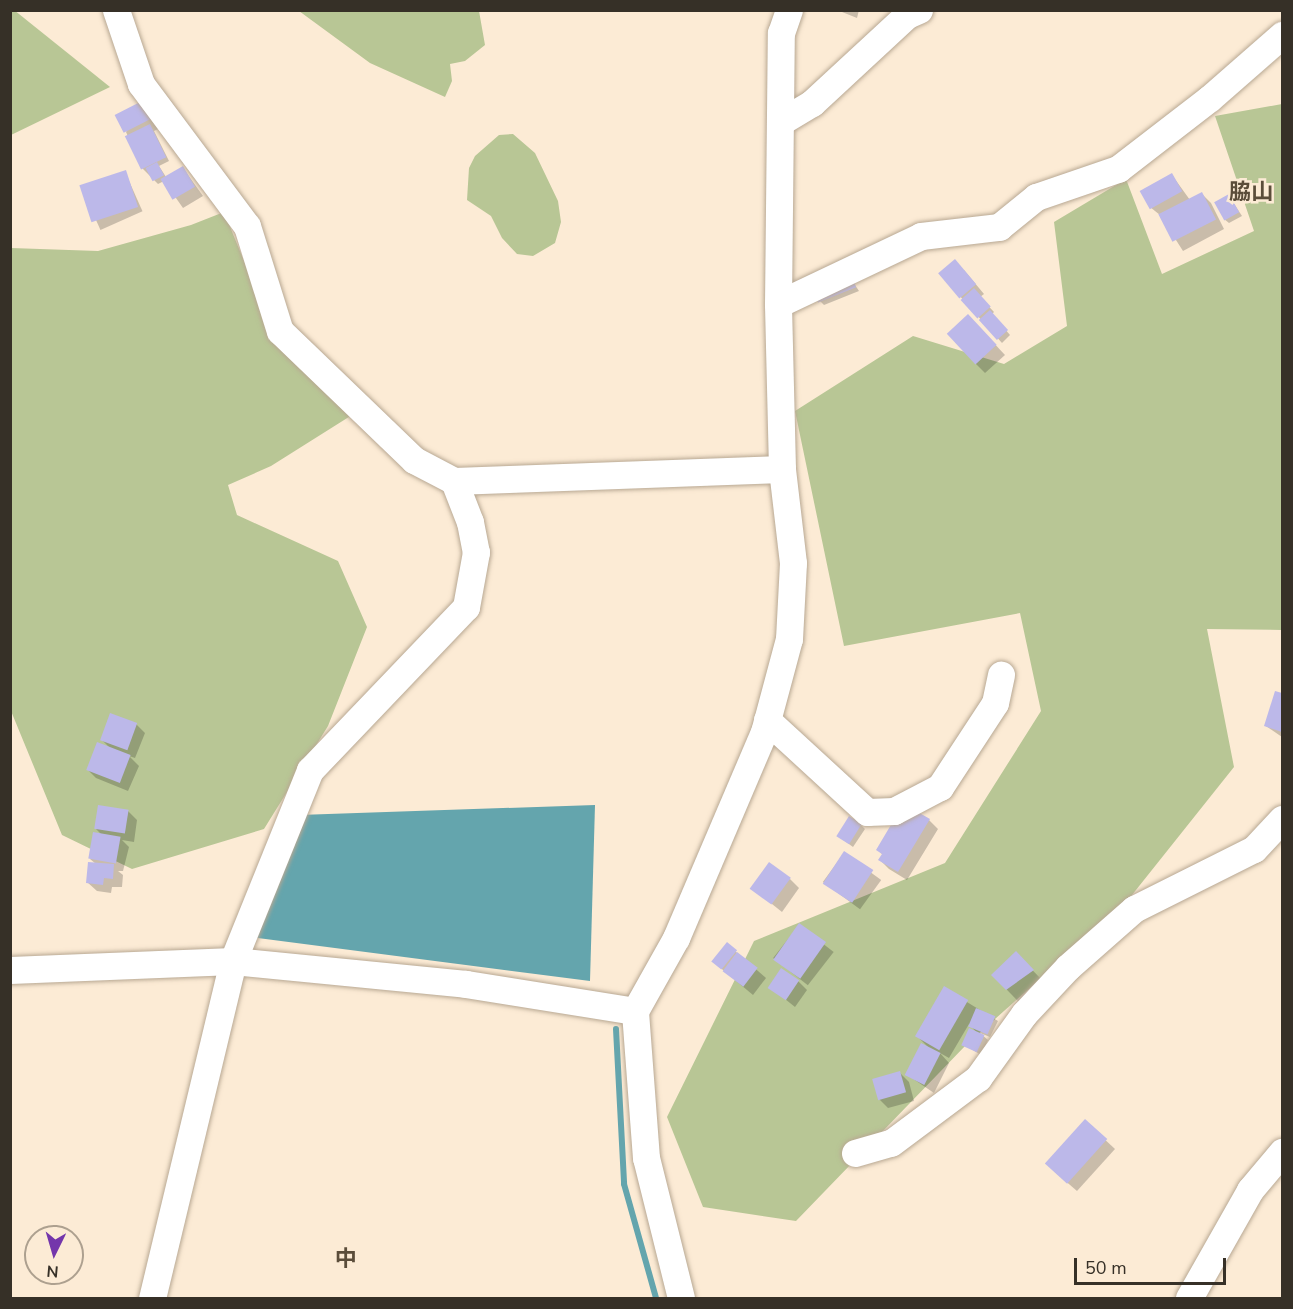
<!DOCTYPE html>
<html>
<head>
<meta charset="utf-8">
<style>
  body { margin:0 }
  #map { position:relative; width:1293px; height:1309px; overflow:hidden; background:#fcebd5; font-family:"Nunito Sans","Noto Sans JP",sans-serif }
  div>[style] { position:absolute }
  .forest>* { inset:0; background:#b8c695 }
  .water>* { inset:0; background:#64a5ad }
  .shadow>* { inset:0; background:#0003; transform-origin:0 0 }
  .stream>* { height:6px; margin:-3px; padding:0 3px; transform-origin:3px; border-radius:3px; background:#64a5ad }
  .building>* { inset:0; background:#bcb8e9; transform-origin:0 0 }
  .roads { filter:drop-shadow(0 0 2px #b8a893) drop-shadow(0 0 2px #b8a893) }
  .minor>* { height:27px; margin:-13.5px; padding:0 13.5px; transform-origin:13.5px; border-radius:13.5px; background:#fff }
  span { translate:-50% -50%; white-space:nowrap; text-align:center; line-height:1.15; -webkit-text-stroke:5px #fcebd5; paint-order:stroke }
  .neighbourhood-label { font-size:22px; color:#5b4d3a; font-weight:700 }
  .frame { position:absolute; inset:0; border:12px solid #363027; pointer-events:none }
  .north { position:absolute; left:24px; top:1225px; width:60px; height:60px; box-sizing:border-box; background:#fcebd5; border:2px solid #ada08f; border-radius:50%; rotate:185deg; font-size:16px; font-weight:700; line-height:24px; text-align:center; color:#363027 }
  .north::after { content:''; display:block; margin:auto; width:21px; height:27px; background:#7436ab; clip-path:polygon(50% 0,100% 100%,50% 72%,0 100%) }
  .scale { position:absolute; left:1074px; top:1258px; width:152px; height:27px; box-sizing:border-box; border:3px solid #363027; border-top:0; padding-left:8px; font-size:18px; line-height:21px; white-space:nowrap; color:#363027; -webkit-text-stroke:4px #fcebd5; paint-order:stroke }
</style>
</head>
<body>
<div id="map">
  <div class="forest">
    <div style="clip-path:polygon(14px 10px,110px 87px,11px 135px,10px 11px)"></div>
    <div style="clip-path:polygon(299px 11px,479px 11px,485px 45px,465px 61px,450px 64px,452px 81px,445px 97px,370px 63px)"></div>
    <div style="clip-path:polygon(1282px 104px,1282px 630px,1207px 629px,1234px 767px,1128px 900px,966px 1045px,796px 1221px,703px 1207px,667px 1117px,754px 941px,945px 863px,1041px 711px,1020px 613px,844px 646px,795px 411px,913px 336px,1004px 364px,1067px 326px,1054px 222px,1126px 179px,1162px 274px,1254px 231px,1215px 116px)"></div>
    <div style="clip-path:polygon(513px 134px,535px 153px,558px 201px,561px 222px,555px 243px,533px 256px,517px 254px,502px 238px,491px 216px,467px 200px,469px 168px,475px 156px,499px 135px)"></div>
    <div style="clip-path:polygon(224px 212px,273px 332px,352px 415px,271px 466px,228px 485px,237px 515px,338px 561px,367px 627px,328px 726px,264px 829px,132px 869px,62px 835px,11px 711px,11px 248px,98px 251px,191px 225px)"></div>
  </div>
  <div class="water">
    <div style="clip-path:polygon(595px 805px,590px 981px,250px 937px,299px 815px)"></div>
  </div>
  <div class="shadow">
    <div style="clip-path:polygon(837px 10px,859px 10px,857px 18px)"></div>
    <div style="clip-path:polygon(143px 102px,160px 128px,154px 131px,169px 161px,159px 166px,166px 177px,183px 168px,203px 196px,183px 208px,164px 181px,158px 184px,142px 168px,126px 132px)"></div>
    <div style="left:125px;top:172px;width:43px;height:46px;rotate:66deg"></div>
    <div style="clip-path:polygon(1172px 175px,1190px 200px,1202px 194px,1211px 203px,1224px 229px,1183px 251px,1160px 215px,1150px 207px)"></div>
    <div style="clip-path:polygon(1229px 196px,1242px 216px,1229px 223px,1224px 219px)"></div>
    <div style="clip-path:polygon(964px 270px,984px 294px,980px 297px,994px 312px,992px 314px,1010px 335px,1002px 343px,940px 274px)"></div>
    <div style="clip-path:polygon(851px 279px,859px 291px,824px 305px,820px 301px,816px 293px)"></div>
    <div style="clip-path:polygon(977px 325px,1005px 355px,985px 373px,976px 364px)"></div>
    <div style="clip-path:polygon(1276px 693px,1282px 695px,1282px 737px,1266px 726px)"></div>
    <div style="clip-path:polygon(136px 724px,145px 733px,135px 758px,129px 756px,139px 766px,128px 791px,96px 778px,87px 769px,111px 749px,101px 739px)"></div>
    <div style="clip-path:polygon(128px 811px,137px 820px,134px 842px,122px 840px,129px 847px,123px 871px,118px 871px,123px 875px,122px 887px,112px 887px,111px 893px,97px 891px,87px 882px,96px 864px,90px 859px,103px 836px,96px 829px)"></div>
    <div style="clip-path:polygon(929px 820px,938px 829px,907px 880px,889px 869px,880px 860px,883px 855px,878px 850px)"></div>
    <div style="clip-path:polygon(861px 825px,865px 829px,853px 847px,838px 836px)"></div>
    <div style="left:844px;top:853px;width:46px;height:36px;rotate:36deg"></div>
    <div style="clip-path:polygon(790px 879px,799px 888px,782px 912px,752px 888px)"></div>
    <div style="left:799px;top:925px;width:44px;height:42px;rotate:38deg"></div>
    <div style="clip-path:polygon(727px 944px,766px 978px,753px 995px,717px 965px)"></div>
    <div style="left:1016px;top:953px;width:36px;height:32px;rotate:46deg"></div>
    <div style="clip-path:polygon(798px 981px,807px 990px,795px 1007px,770px 987px)"></div>
    <div style="clip-path:polygon(944px 988px,998px 1021px,990px 1037px,980px 1033px,988px 1040px,981px 1055px,963px 1044px,977px 1033px,969px 1024px,949px 1058px,940px 1053px,949px 1063px,934px 1093px,906px 1074px,929px 1048px,917px 1036px)"></div>
    <div style="clip-path:polygon(900px 1073px,909px 1082px,914px 1101px,888px 1108px,879px 1099px)"></div>
    <div style="clip-path:polygon(1085px 1121px,1115px 1149px,1077px 1191px,1055px 1172px)"></div>
  </div>
  <div class="stream">
    <div style="left:616px;top:1029px;width:155px;rotate:87deg"></div>
    <div style="left:624px;top:1184px;width:118px;rotate:74.3deg"></div>
  </div>
  <div class="building">
    <div style="left:144px;top:100px;width:20px;height:33px;rotate:63deg"></div>
    <div style="left:150px;top:124px;width:37px;height:28px;rotate:64deg"></div>
    <div style="left:157px;top:162px;width:15px;height:13px;rotate:62deg"></div>
    <div style="left:183px;top:166px;width:24px;height:26px;rotate:60deg"></div>
    <div style="left:126px;top:170px;width:39px;height:49px;rotate:72deg"></div>
    <div style="left:1172px;top:173px;width:21px;height:37px;rotate:61deg"></div>
    <div style="left:1202px;top:192px;width:31px;height:49px;rotate:63deg"></div>
    <div style="left:1229px;top:194px;width:21px;height:17px;rotate:61deg"></div>
    <div style="left:955px;top:259px;width:33px;height:22px;rotate:50deg"></div>
    <div style="left:852px;top:277px;width:11px;height:41px;rotate:68deg"></div>
    <div style="left:974px;top:288px;width:25px;height:18px;rotate:48deg"></div>
    <div style="left:990px;top:310px;width:27px;height:15px;rotate:48deg"></div>
    <div style="left:968px;top:314px;width:42px;height:29px;rotate:47deg"></div>
    <div style="clip-path:polygon(1275px 691px,1282px 693px,1282px 732px,1264px 726px)"></div>
    <div style="left:110px;top:713px;width:29px;height:29px;rotate:20deg"></div>
    <div style="left:97px;top:742px;width:36px;height:30px;rotate:21deg"></div>
    <div style="left:98px;top:805px;width:31px;height:24px;rotate:9deg"></div>
    <div style="clip-path:polygon(909px 807px,930px 819px,898px 872px,878px 860px,882px 854px,876px 850px,898px 813px)"></div>
    <div style="left:849px;top:816px;width:15px;height:24px;rotate:32deg"></div>
    <div style="left:93px;top:832px;width:28px;height:27px;rotate:10deg"></div>
    <div style="left:844px;top:851px;width:35px;height:39px;rotate:33deg"></div>
    <div style="clip-path:polygon(88px 862px,114px 864px,113px 879px,104px 878px,103px 885px,86px 883px)"></div>
    <div style="left:769px;top:862px;width:27px;height:33px;rotate:36deg"></div>
    <div style="left:799px;top:923px;width:33px;height:45px;rotate:35deg"></div>
    <div style="left:727px;top:942px;width:13px;height:25px;rotate:39deg"></div>
    <div style="clip-path:polygon(1016px 951px,1034px 970px,1006px 990px,991px 975px)"></div>
    <div style="left:737px;top:952px;width:26px;height:24px;rotate:37deg"></div>
    <div style="left:781px;top:968px;width:22px;height:24px;rotate:34deg"></div>
    <div style="left:944px;top:986px;width:28px;height:58px;rotate:30deg"></div>
    <div style="left:976px;top:1008px;width:21px;height:20px;rotate:23deg"></div>
    <div style="left:969px;top:1028px;width:17px;height:19px;rotate:24deg"></div>
    <div style="left:921px;top:1043px;width:22px;height:36px;rotate:27deg"></div>
    <div style="left:900px;top:1071px;width:22px;height:29px;rotate:74deg"></div>
    <div style="left:1085px;top:1119px;width:30px;height:60px;rotate:42deg"></div>
  </div>
  <div class="roads">
    <div class="minor">
      <div style="left:116px;top:10px;width:78px;rotate:71.3deg"></div>
      <div style="left:141px;top:84px;width:177px;rotate:53.3deg"></div>
      <div style="left:247px;top:226px;width:110px;rotate:72.6deg"></div>
      <div style="left:280px;top:331px;width:186px;rotate:43.9deg"></div>
      <div style="left:414px;top:460px;width:45px;rotate:27.7deg"></div>
      <div style="left:454px;top:481px;width:44px;rotate:68.7deg"></div>
      <div style="left:470px;top:522px;width:31px;rotate:79deg"></div>
      <div style="left:476px;top:552px;width:56px;rotate:100.3deg"></div>
      <div style="left:466px;top:607px;width:226px;rotate:133.7deg"></div>
      <div style="left:310px;top:770px;width:206px;rotate:112deg"></div>
      <div style="left:233px;top:961px;width:347px;rotate:103.5deg"></div>
      <div style="left:782px;top:121px;width:35px;rotate:-31deg"></div>
      <div style="left:812px;top:103px;width:129px;rotate:-42.8deg"></div>
      <div style="left:907px;top:15px;width:13px;rotate:-23deg"></div>
      <div style="left:778px;top:304px;width:158px;rotate:-25.4deg"></div>
      <div style="left:921px;top:236px;width:79px;rotate:-6.6deg"></div>
      <div style="left:999px;top:227px;width:48px;rotate:-39deg"></div>
      <div style="left:1036px;top:197px;width:87px;rotate:-18.9deg"></div>
      <div style="left:1118px;top:169px;width:116px;rotate:-37.7deg"></div>
      <div style="left:1210px;top:98px;width:96px;rotate:-41.2deg"></div>
      <div style="left:454px;top:481px;width:328px;rotate:-2.1deg"></div>
      <div style="left:767px;top:720px;width:136px;rotate:42.6deg"></div>
      <div style="left:867px;top:812px;width:27px;rotate:-2deg"></div>
      <div style="left:894px;top:811px;width:52px;rotate:-27.6deg"></div>
      <div style="left:940px;top:787px;width:100px;rotate:-56.8deg"></div>
      <div style="left:995px;top:703px;width:29px;rotate:-78deg"></div>
      <div style="left:10px;top:970px;width:223px;rotate:-2.3deg"></div>
      <div style="left:233px;top:961px;width:234px;rotate:5.6deg"></div>
      <div style="left:466px;top:984px;width:171px;rotate:9.1deg"></div>
      <div style="left:855px;top:1153px;width:37px;rotate:-16deg"></div>
      <div style="left:891px;top:1143px;width:109px;rotate:-36.8deg"></div>
      <div style="left:978px;top:1078px;width:79px;rotate:-54.3deg"></div>
      <div style="left:1024px;top:1014px;width:64px;rotate:-46.9deg"></div>
      <div style="left:1068px;top:967px;width:88px;rotate:-41.3deg"></div>
      <div style="left:1134px;top:909px;width:134px;rotate:-26.6deg"></div>
      <div style="left:1254px;top:849px;width:41px;rotate:-47deg"></div>
      <div style="left:681px;top:1298px;width:144px;rotate:-104deg"></div>
      <div style="left:646px;top:1158px;width:147px;rotate:-94.3deg"></div>
      <div style="left:635px;top:1011px;width:84px;rotate:-60.7deg"></div>
      <div style="left:676px;top:938px;width:224px;rotate:-66.9deg"></div>
      <div style="left:764px;top:732px;width:96px;rotate:-75deg"></div>
      <div style="left:789px;top:639px;width:76px;rotate:-87deg"></div>
      <div style="left:793px;top:563px;width:95px;rotate:-96.7deg"></div>
      <div style="left:782px;top:469px;width:165px;rotate:-91.4deg"></div>
      <div style="left:778px;top:304px;width:271px;rotate:-89.4deg"></div>
      <div style="left:781px;top:33px;width:24px;rotate:-71deg"></div>
      <div style="left:1189px;top:1298px;width:124px;rotate:-60.5deg"></div>
      <div style="left:1250px;top:1190px;width:50px;rotate:-49.9deg"></div>
    </div>
  </div>
  <div class="neighbourhood-label">
    <span style="left:1251px;top:193px">脇山</span>
    <span style="left:346px;top:1260px">中</span>
  </div>
  <div class="frame"></div>
  <div class="north">N</div>
  <div class="scale">50 m</div>
</div>
</body>
</html>
